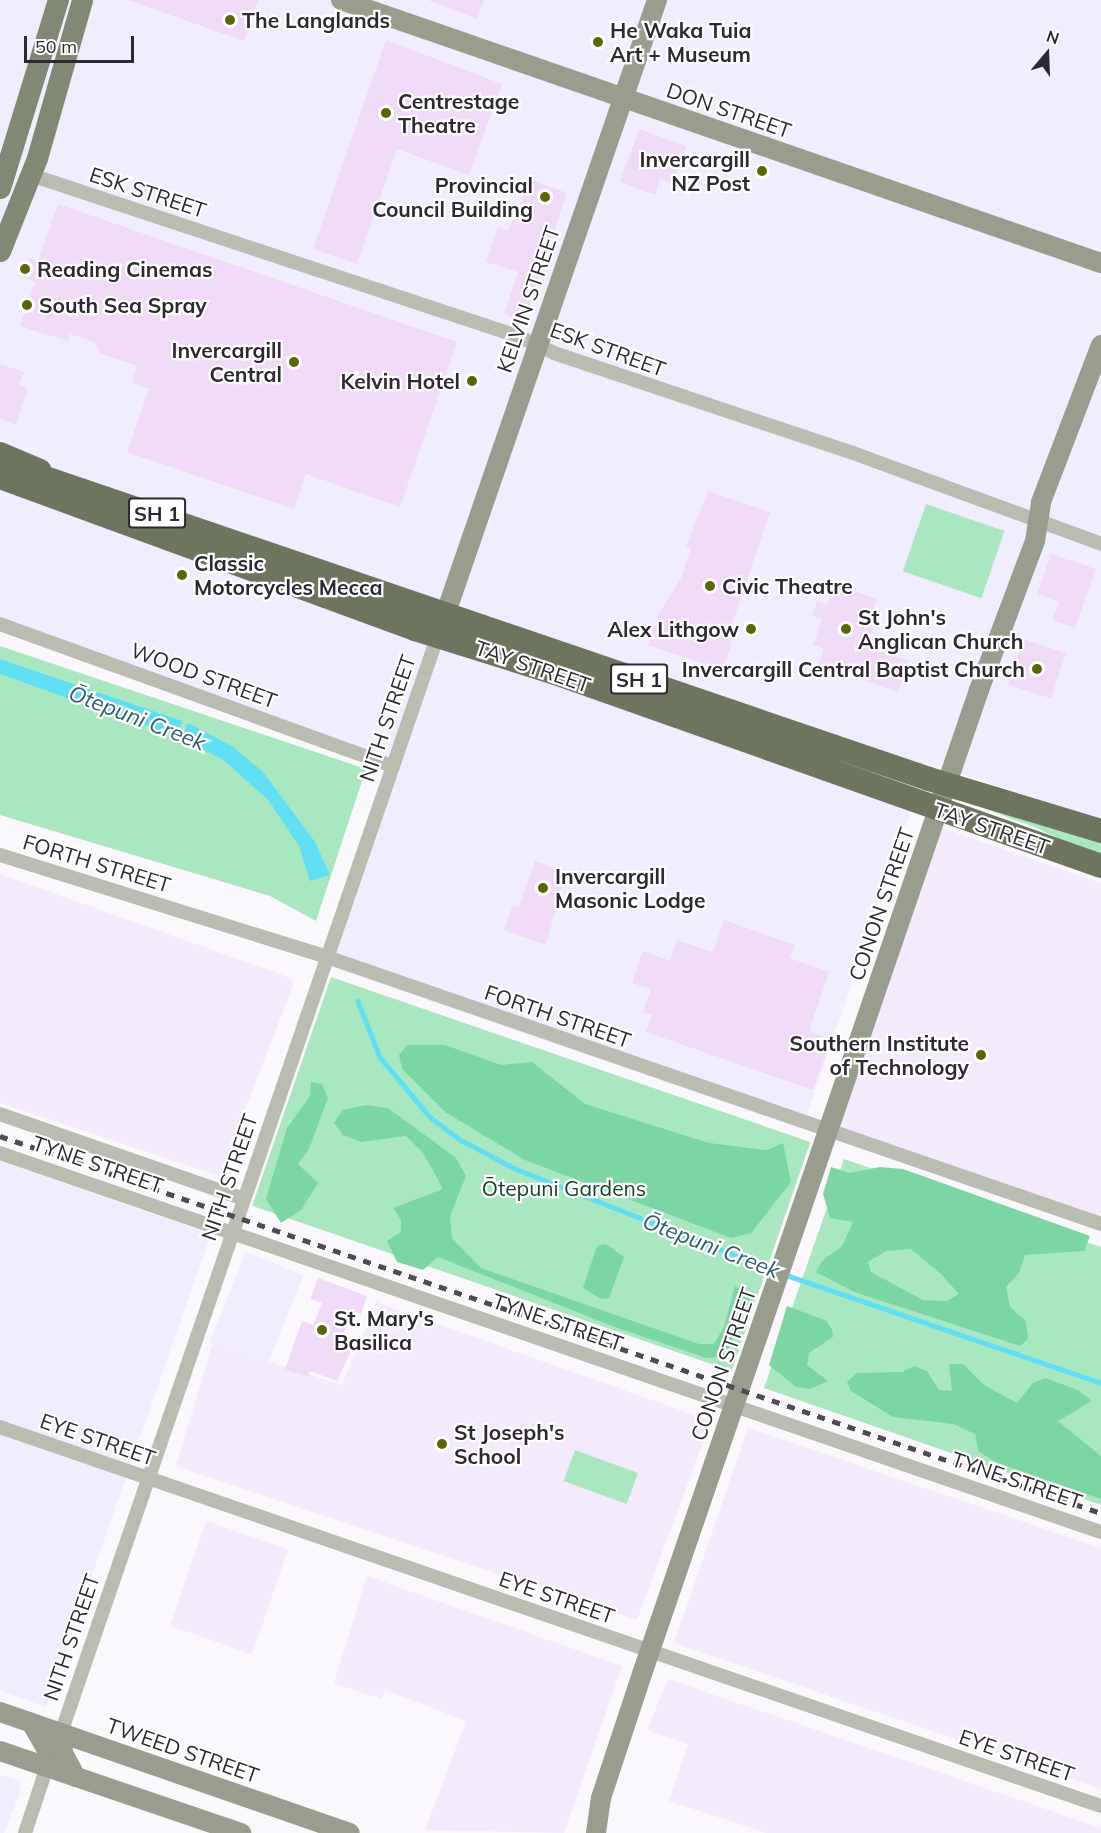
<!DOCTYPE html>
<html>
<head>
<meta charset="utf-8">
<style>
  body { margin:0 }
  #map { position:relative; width:1101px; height:1833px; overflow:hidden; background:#faf8fd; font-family:Mulish,sans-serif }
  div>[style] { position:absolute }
  .commercial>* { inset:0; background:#f0edfe; transform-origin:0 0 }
  .built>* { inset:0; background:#f3eafc; transform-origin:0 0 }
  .green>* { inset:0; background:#a9e7c1; transform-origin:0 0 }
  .forest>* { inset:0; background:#7cd6a3 }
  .water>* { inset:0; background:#60def3 }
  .stream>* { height:4.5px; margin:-2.25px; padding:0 2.25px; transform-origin:2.25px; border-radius:2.25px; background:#60def3 }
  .building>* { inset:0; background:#f0daf7; transform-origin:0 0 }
  .street>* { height:14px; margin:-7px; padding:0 7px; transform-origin:7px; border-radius:7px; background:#b8bcb1 }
  .secondary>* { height:20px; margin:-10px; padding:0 10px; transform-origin:10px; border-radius:10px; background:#989d8e }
  .primary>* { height:21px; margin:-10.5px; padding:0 10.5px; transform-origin:10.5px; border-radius:10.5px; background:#818874 }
  .highway>* { height:24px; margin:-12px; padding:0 12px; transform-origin:12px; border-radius:12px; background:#6e755f }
  .rail>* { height:4.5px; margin-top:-2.25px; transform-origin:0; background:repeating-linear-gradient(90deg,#4f4b53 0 8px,transparent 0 16px) }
  .dots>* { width:16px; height:16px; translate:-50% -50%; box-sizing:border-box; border:3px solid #fff; border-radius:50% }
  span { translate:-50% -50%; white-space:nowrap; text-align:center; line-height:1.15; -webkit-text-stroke:4.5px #fff; paint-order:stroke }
  .shield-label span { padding:2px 4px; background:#fff; border:2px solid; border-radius:4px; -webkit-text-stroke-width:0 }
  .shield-label { font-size:20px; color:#2d2831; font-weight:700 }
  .poi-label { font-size:21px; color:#2d2831; font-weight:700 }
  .left { translate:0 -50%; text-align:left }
  .right { translate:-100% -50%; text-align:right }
  .street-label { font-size:21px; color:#2d2831 }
  .park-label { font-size:21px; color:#1a412c }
  .water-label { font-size:22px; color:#2b6069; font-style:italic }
  .north { position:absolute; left:1017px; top:24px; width:60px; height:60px; -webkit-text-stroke:4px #fff; paint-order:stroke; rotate:19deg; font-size:16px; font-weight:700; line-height:24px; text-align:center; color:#2d2831 }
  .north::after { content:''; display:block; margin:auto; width:21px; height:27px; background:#2d2831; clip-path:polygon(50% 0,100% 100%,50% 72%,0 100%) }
  .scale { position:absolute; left:24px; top:36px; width:110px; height:27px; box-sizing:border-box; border:3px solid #2d2831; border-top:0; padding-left:8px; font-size:18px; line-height:21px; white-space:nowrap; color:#2d2831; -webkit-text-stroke:4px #fff; paint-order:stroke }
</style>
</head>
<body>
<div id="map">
  <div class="commercial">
    <div style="clip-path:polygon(0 0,1101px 0,1101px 819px,927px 763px,802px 1129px,323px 964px,392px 760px,0 617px)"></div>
    <div style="clip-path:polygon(0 1161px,211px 1234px,46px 1707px,0 1691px)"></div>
    <div style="left:246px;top:1252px;width:62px;height:97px;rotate:22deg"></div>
    <div style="clip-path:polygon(0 1775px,19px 1781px,21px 1791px,4px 1833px,0 1833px)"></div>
  </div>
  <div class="built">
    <div style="clip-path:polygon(940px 827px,1101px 883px,1101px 1221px,836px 1130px)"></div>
    <div style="clip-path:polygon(0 874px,291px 978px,293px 986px,219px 1176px,0 1103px)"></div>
    <div style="clip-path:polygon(376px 1302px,711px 1421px,637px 1620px,176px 1466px,213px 1343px,342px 1385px)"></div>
    <div style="clip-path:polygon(748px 1428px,1101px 1548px,1101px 1789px,674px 1643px)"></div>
    <div style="left:206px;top:1521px;width:87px;height:111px;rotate:19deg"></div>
    <div style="clip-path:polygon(367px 1576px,622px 1666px,564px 1833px,425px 1830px,466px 1721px,385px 1690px,381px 1699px,334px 1683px)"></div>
    <div style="clip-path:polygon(668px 1679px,1101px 1828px,1101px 1833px,766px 1833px,669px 1801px,688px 1744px,647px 1730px)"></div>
  </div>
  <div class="green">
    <div style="left:926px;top:504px;width:83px;height:71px;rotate:19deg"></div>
    <div style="clip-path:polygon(0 646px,366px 769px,316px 921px,270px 896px,0 815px)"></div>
    <div style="clip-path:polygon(972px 804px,1101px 840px,1101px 858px,1034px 827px)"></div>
    <div style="left:331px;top:977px;width:507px;height:242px;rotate:19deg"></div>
    <div style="clip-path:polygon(844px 1159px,1101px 1247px,1101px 1505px,764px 1388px)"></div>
    <div style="left:575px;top:1450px;width:67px;height:33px;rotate:20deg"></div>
  </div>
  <div class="forest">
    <div style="clip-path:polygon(407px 1045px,445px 1045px,501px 1065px,532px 1062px,585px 1104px,709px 1143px,767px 1150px,783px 1143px,791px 1182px,751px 1233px,731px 1238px,525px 1160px,445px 1112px,402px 1069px,399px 1055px)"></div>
    <div style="clip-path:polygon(311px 1082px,322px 1084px,328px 1098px,309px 1149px,298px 1164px,318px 1183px,302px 1209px,281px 1223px,266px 1199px,287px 1128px,310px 1096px)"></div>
    <div style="clip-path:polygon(366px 1105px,388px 1108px,456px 1158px,466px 1176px,450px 1216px,452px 1238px,481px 1268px,699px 1344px,714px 1344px,724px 1327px,735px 1286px,753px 1294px,725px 1356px,706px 1358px,612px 1326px,438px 1257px,423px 1270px,397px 1262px,387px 1241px,401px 1232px,401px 1220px,393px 1208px,443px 1189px,424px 1154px,406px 1136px,361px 1142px,343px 1135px,334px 1123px,342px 1110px)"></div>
    <div style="clip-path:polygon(evenodd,831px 1167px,849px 1173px,880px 1167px,903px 1169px,1090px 1236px,1084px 1251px,1025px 1255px,1019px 1273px,1006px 1287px,1010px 1307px,1026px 1321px,1028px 1339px,1020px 1346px,854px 1292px,816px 1272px,822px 1261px,842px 1246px,853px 1222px,830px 1218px,823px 1194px,831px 1167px,911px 1249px,941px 1274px,959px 1294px,947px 1301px,923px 1300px,871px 1272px,868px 1262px,886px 1251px,911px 1249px)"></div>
    <div style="clip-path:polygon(606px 1244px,624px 1257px,609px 1298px,601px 1299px,583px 1288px,597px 1246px)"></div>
    <div style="clip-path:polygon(787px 1306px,827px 1321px,832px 1330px,833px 1337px,809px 1353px,807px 1365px,828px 1381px,810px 1389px,796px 1387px,769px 1365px)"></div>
    <div style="clip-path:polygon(949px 1364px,963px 1364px,984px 1385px,1017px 1403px,1033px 1383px,1045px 1378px,1078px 1390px,1092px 1401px,1058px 1421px,1101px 1456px,1101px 1499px,998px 1463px,979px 1452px,975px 1434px,953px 1424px,893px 1417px,851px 1391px,847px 1382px,857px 1373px,902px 1372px,914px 1366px,927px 1371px,939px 1390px,952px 1391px)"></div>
  </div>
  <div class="water">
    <div style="clip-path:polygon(0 659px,182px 721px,177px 737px,0 674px)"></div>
    <div style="clip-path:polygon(188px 723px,232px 746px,263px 772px,315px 842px,330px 875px,310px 881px,299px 846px,269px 801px,225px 761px,182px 738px)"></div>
  </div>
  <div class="stream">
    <div style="left:358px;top:1001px;width:60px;rotate:68.6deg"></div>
    <div style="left:380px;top:1057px;width:78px;rotate:50.2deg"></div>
    <div style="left:430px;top:1117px;width:39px;rotate:37deg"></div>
    <div style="left:461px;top:1140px;width:62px;rotate:27.8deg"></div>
    <div style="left:516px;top:1169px;width:278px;rotate:21.5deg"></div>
    <div style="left:783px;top:1274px;width:336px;rotate:18.9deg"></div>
  </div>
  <div class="building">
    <div style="clip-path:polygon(128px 0,258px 0,244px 41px)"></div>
    <div style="clip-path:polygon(428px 0,484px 0,477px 19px)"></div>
    <div style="clip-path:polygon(386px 40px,502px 84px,469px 175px,397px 149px,357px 264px,313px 249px)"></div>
    <div style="clip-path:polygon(639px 129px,686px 146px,673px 184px,660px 179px,655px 195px,620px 182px)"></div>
    <div style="clip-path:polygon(531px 180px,567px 193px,525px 321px,504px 314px,518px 272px,486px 262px,498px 227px,508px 231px)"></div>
    <div style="clip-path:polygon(58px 204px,457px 342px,400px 507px,306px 474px,294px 509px,127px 452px,149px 389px,132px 383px,137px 366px,99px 353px,95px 342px,70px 334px,68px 341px,20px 326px,35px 282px,22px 277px,29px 258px,38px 261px)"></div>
    <div style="clip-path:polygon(0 364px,24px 372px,19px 385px,28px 388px,16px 425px,0 419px)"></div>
    <div style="clip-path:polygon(708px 491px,770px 512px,730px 630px,732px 642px,723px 670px,648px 645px,658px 615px,681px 578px,691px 548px,686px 546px)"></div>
    <div style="clip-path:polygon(1051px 554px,1096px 569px,1075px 628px,1052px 620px,1059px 602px,1037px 594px)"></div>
    <div style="clip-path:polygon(834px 584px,877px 599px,871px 618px,876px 620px,870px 638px,877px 640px,874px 649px,909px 661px,898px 692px,818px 665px,824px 649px,813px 645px,822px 619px,812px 616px,817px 601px,827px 605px)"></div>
    <div style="left:1023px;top:639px;width:45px;height:48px;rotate:18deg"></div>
    <div style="clip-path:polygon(535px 861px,566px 872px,546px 945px,504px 930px,513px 905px,519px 907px)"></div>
    <div style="clip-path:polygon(724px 920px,795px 945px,790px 958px,829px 972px,809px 1031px,831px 1039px,813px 1090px,646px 1032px,652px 1015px,643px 1012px,651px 989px,632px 983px,643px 951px,670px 961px,677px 940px,713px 952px)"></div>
    <div style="clip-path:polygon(318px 1278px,367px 1296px,361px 1314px,351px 1311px,343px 1335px,356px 1340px,337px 1381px,310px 1371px,308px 1377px,285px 1369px,302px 1321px,313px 1325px,322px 1303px,310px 1299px)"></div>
  </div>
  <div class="street">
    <div style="left:31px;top:175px;width:515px;rotate:18.33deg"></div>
    <div style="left:520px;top:337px;width:38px;rotate:25deg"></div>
    <div style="left:554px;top:353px;width:315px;rotate:18.5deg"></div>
    <div style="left:853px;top:453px;width:264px;rotate:20.1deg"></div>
    <div style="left:0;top:624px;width:418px;rotate:19.9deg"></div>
    <div style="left:0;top:855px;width:343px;rotate:17.3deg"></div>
    <div style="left:327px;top:957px;width:819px;rotate:19.03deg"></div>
    <div style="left:0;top:1114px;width:258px;rotate:19.2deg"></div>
    <div style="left:0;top:1153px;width:1164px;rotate:19deg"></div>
    <div style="left:0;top:1427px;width:1164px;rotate:19deg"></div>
    <div style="left:61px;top:1733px;width:1161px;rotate:-71.05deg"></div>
    <div style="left:25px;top:1833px;width:70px;rotate:-71.6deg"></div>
  </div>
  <div class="secondary">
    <div style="left:341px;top:0;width:804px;rotate:19.09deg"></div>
    <div style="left:441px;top:627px;width:663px;rotate:-70.99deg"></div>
    <div style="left:0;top:1712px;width:370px;rotate:19.1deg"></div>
    <div style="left:32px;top:1724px;width:32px;rotate:60deg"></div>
    <div style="left:48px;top:1752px;width:15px;rotate:94deg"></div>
    <div style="left:61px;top:1733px;width:20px;rotate:84deg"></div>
    <div style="left:63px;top:1753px;width:27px;rotate:62deg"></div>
    <div style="left:0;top:1751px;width:255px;rotate:18.8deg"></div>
    <div style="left:596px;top:1833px;width:35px;rotate:-82deg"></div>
    <div style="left:601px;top:1798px;width:137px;rotate:-71.7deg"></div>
    <div style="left:644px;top:1668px;width:1034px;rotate:-71.09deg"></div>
    <div style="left:979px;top:690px;width:159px;rotate:-69.4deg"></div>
    <div style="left:1035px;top:541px;width:39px;rotate:-81deg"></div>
    <div style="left:1041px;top:502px;width:168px;rotate:-69.1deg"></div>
  </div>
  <div class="primary">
    <div style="left:0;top:188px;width:197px;rotate:-72.9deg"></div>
    <div style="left:0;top:251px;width:100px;rotate:-68.3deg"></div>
    <div style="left:37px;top:158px;width:164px;rotate:-74.1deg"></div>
  </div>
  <div class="highway">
    <div style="left:0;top:454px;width:43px;rotate:23deg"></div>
    <div style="left:22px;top:470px;width:958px;rotate:18.81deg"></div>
    <div style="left:929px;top:779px;width:180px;rotate:16.8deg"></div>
    <div style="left:0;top:477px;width:442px;rotate:20.1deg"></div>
    <div style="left:415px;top:629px;width:147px;rotate:17.4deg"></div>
    <div style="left:555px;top:673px;width:579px;rotate:19.47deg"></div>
  </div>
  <div class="rail">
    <div style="left:0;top:1136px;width:1164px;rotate:18.9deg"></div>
  </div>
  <div class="dots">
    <div style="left:230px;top:20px;background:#5c6506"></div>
    <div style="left:598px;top:42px;background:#5c6506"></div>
    <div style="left:386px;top:113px;background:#5c6506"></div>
    <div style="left:762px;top:171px;background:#5c6506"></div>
    <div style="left:545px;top:197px;background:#5c6506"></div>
    <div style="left:25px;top:269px;background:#5c6506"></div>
    <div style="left:27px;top:305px;background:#5c6506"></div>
    <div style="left:294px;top:362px;background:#5c6506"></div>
    <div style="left:472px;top:381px;background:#5c6506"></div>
    <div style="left:182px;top:575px;background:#5c6506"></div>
    <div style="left:710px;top:586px;background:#5c6506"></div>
    <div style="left:751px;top:629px;background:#5c6506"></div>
    <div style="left:846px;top:629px;background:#5c6506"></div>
    <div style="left:1037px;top:669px;background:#5c6506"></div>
    <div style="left:543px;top:888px;background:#5c6506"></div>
    <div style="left:981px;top:1055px;background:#5c6506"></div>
    <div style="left:322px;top:1330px;background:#5c6506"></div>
    <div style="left:442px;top:1444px;background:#5c6506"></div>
  </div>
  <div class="shield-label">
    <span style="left:157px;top:513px">SH 1</span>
    <span style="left:639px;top:679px">SH 1</span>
  </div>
  <div class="poi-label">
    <span class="left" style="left:242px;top:20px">The Langlands</span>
    <span class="left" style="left:610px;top:42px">He Waka Tuia<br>Art + Museum</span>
    <span class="left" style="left:398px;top:113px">Centrestage<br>Theatre</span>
    <span class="right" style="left:750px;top:171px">Invercargill<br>NZ Post</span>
    <span class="right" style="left:533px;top:197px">Provincial<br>Council Building</span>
    <span class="left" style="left:37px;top:269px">Reading Cinemas</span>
    <span class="left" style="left:39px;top:305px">South Sea Spray</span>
    <span class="right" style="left:282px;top:362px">Invercargill<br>Central</span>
    <span class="right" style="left:460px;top:381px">Kelvin Hotel</span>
    <span class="left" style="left:194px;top:575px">Classic<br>Motorcycles Mecca</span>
    <span class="left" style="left:722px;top:586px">Civic Theatre</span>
    <span class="left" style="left:858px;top:629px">St John's<br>Anglican Church</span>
    <span class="right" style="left:739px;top:629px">Alex Lithgow</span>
    <span class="right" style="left:1025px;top:669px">Invercargill Central Baptist Church</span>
    <span class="left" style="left:555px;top:888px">Invercargill<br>Masonic Lodge</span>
    <span class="right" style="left:969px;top:1055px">Southern Institute<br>of Technology</span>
    <span class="left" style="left:334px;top:1330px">St. Mary's<br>Basilica</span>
    <span class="left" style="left:454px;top:1444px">St Joseph's<br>School</span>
  </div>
  <div class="street-label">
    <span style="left:729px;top:110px;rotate:19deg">DON STREET</span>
    <span style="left:148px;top:192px;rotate:18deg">ESK STREET</span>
    <span style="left:528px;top:299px;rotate:-71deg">KELVIN STREET</span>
    <span style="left:608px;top:349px;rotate:20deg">ESK STREET</span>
    <span style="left:533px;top:666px;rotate:19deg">TAY STREET</span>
    <span style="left:204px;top:675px;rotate:20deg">WOOD STREET</span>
    <span style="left:387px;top:718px;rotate:-71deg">NITH STREET</span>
    <span style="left:992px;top:828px;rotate:19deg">TAY STREET</span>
    <span style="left:97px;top:863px;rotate:17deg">FORTH STREET</span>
    <span style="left:881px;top:904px;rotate:-71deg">CONON STREET</span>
    <span style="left:558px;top:1016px;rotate:19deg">FORTH STREET</span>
    <span style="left:98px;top:1164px;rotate:19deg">TYNE STREET</span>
    <span style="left:229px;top:1177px;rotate:-71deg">NITH STREET</span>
    <span style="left:558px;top:1322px;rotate:19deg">TYNE STREET</span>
    <span style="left:723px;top:1364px;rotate:-71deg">CONON STREET</span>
    <span style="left:98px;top:1439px;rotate:19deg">EYE STREET</span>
    <span style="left:1017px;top:1480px;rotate:19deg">TYNE STREET</span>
    <span style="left:557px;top:1597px;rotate:19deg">EYE STREET</span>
    <span style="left:71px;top:1637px;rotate:-71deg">NITH STREET</span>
    <span style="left:183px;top:1750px;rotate:19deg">TWEED STREET</span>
    <span style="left:1017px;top:1755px;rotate:19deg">EYE STREET</span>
  </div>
  <div class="park-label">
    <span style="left:564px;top:1188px">Ōtepuni Gardens</span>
  </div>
  <div class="water-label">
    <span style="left:137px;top:718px;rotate:21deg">Ōtepuni Creek</span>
    <span style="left:711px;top:1246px;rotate:21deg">Ōtepuni Creek</span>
  </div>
  <div class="north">N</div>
  <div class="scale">50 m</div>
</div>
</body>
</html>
